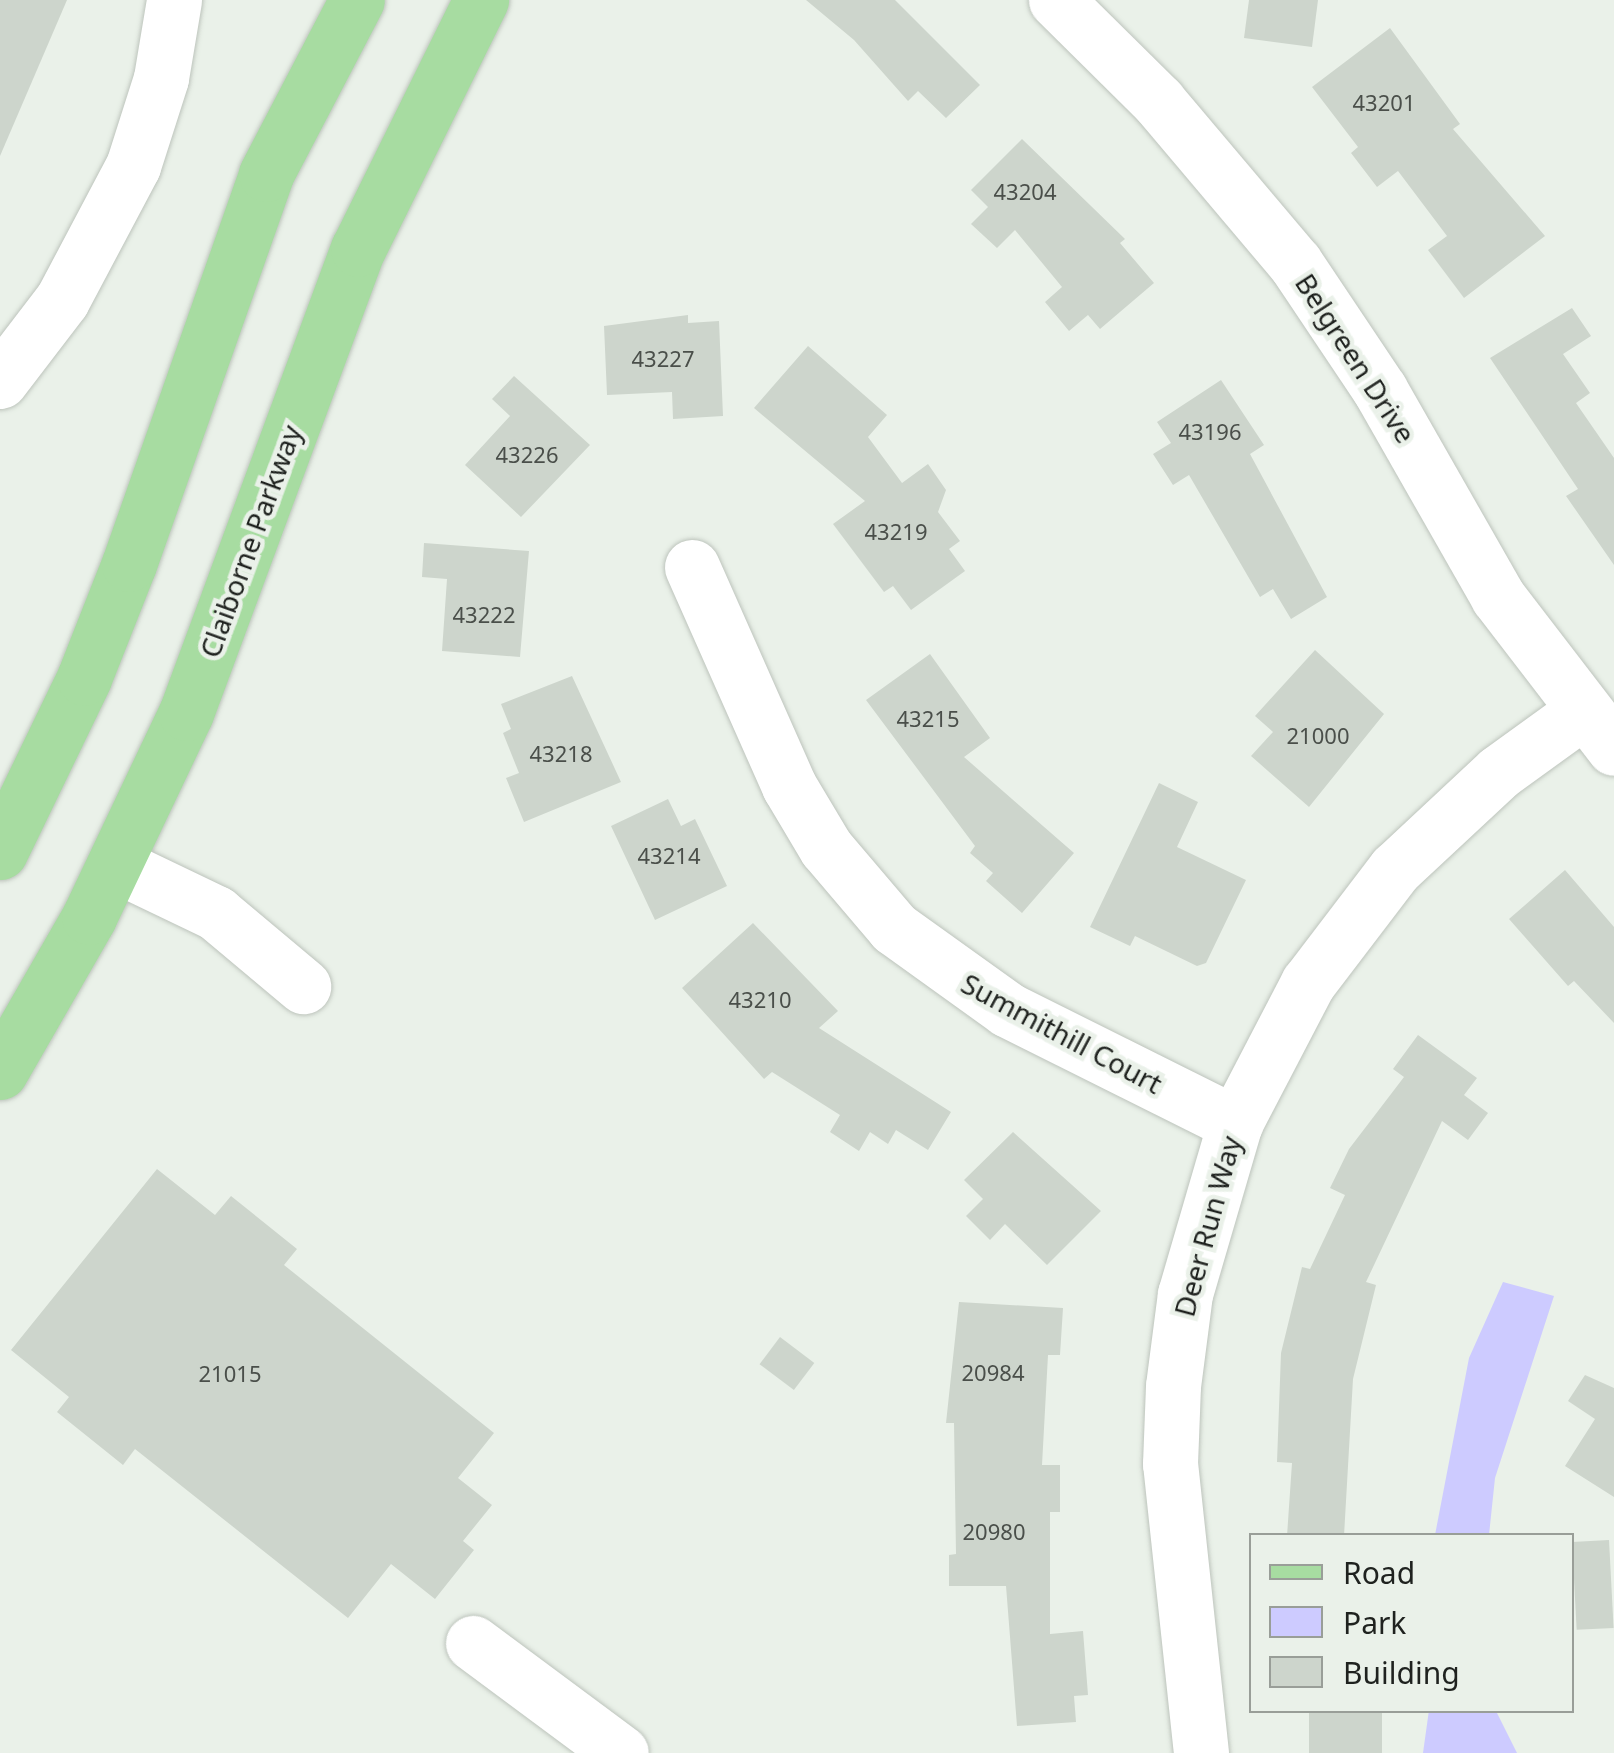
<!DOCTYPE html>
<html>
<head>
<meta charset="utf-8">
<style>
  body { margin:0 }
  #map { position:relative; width:1614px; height:1753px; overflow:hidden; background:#eaf1e9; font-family:"Noto Sans",sans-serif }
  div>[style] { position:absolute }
  .green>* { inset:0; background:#cdcbff }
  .building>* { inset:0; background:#cdd5cc; transform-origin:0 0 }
  .roads { filter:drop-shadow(0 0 2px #bdc4bc) drop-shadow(0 0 2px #bdc4bc) }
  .minor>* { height:55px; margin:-27.5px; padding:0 27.5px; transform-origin:27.5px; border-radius:27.5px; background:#fff }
  .major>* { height:55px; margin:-27.5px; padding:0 27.5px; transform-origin:27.5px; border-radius:27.5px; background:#a7dca1 }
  span { translate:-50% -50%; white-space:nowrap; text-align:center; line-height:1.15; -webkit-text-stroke:9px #eaf1e9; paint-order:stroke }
  .number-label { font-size:22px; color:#4a4f4a }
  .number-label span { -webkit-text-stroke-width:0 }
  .street-label { font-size:28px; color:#1f221f }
  .legend { position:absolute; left:1249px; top:1533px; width:325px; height:180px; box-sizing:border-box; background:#eaf1e9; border:2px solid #999e98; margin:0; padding:12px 18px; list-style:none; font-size:30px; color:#1f221f }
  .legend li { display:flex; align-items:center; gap:20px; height:50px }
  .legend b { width:50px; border:2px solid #999e98 }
</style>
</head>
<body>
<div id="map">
  <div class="green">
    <div style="clip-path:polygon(1503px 1282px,1554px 1296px,1495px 1478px,1489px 1535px,1435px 1535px,1469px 1358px)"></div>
    <div style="clip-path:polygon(1429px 1710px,1496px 1711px,1517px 1753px,1423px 1753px)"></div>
  </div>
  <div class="building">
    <div style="clip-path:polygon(0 0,67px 0,0 156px)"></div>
    <div style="clip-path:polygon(806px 0,895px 0,980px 85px,946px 118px,918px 91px,908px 101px,854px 40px)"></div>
    <div style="clip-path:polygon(1249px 0,1318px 0,1312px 47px,1244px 38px)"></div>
    <div style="clip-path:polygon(1390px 28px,1460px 124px,1453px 129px,1545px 236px,1464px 298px,1428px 250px,1447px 236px,1398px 171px,1377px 187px,1351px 153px,1358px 147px,1312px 87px)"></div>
    <div style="clip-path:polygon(1022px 139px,1125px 239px,1120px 243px,1154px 283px,1100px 329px,1088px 315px,1069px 331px,1045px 302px,1062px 287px,1015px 230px,997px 248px,971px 224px,988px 207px,971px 190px)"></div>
    <div style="clip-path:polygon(1572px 308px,1591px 336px,1563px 354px,1590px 393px,1576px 403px,1614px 458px,1614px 565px,1566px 496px,1578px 489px,1490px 358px)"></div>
    <div style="clip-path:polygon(688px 315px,688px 323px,719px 321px,723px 416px,673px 419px,672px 392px,607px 395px,604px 326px)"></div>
    <div style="clip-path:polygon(808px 346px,887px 415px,868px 437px,902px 483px,928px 464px,946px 490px,938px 512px,960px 541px,949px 549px,965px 571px,911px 610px,893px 586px,884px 592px,833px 524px,865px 501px,754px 408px)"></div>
    <div style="clip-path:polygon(514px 376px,590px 445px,521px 517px,465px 465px,510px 416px,492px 399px)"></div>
    <div style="clip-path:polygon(1221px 380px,1264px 445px,1250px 454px,1327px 597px,1291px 619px,1273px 589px,1260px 597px,1189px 475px,1173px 485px,1153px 454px,1171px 443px,1157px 422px)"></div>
    <div style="clip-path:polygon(424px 543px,529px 551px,520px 657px,442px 651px,447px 579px,422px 577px)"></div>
    <div style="clip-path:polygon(1315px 650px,1384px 714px,1309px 807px,1251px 756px,1273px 732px,1255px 716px)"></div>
    <div style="clip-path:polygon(930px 654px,990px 738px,964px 757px,1074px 853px,1022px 913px,986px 881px,993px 873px,970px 853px,975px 846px,866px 700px)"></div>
    <div style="clip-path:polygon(572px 676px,621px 782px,524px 822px,506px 778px,519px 773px,503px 733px,511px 729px,501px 704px)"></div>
    <div style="clip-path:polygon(1159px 783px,1198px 802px,1177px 847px,1246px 880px,1206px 963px,1197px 966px,1135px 936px,1130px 946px,1090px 927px)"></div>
    <div style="clip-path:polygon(668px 799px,681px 826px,695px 819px,727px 886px,655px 920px,611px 826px)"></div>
    <div style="clip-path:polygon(1565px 870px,1614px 927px,1614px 1023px,1574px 981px,1568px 986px,1509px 919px)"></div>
    <div style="clip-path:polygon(753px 923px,838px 1011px,819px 1028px,951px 1112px,928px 1150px,896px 1130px,888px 1144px,870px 1132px,859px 1151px,830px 1132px,840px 1115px,772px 1072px,764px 1079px,682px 988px)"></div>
    <div style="clip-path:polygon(1418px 1035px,1477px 1078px,1464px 1095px,1488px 1113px,1468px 1140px,1442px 1121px,1366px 1282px,1376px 1285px,1353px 1379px,1344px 1536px,1287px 1536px,1292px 1463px,1277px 1462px,1281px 1353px,1302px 1267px,1310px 1269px,1345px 1195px,1330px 1188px,1349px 1149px,1404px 1077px,1393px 1069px)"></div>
    <div style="clip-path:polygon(1013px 1132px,1101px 1211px,1047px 1265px,1005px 1224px,990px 1240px,966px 1216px,983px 1199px,964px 1180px)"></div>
    <div style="clip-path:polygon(157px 1169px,215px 1215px,231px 1196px,297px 1249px,284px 1265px,494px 1433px,458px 1478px,492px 1505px,463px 1541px,474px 1550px,435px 1599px,391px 1564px,348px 1618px,135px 1449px,123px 1465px,57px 1412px,69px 1397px,11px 1350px)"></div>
    <div style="clip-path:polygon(959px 1302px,1063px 1308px,1060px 1355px,1048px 1355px,1042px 1465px,1060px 1465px,1060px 1512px,1050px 1512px,1050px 1634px,1083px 1631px,1088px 1695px,1074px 1696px,1076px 1722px,1017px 1726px,1006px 1586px,949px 1586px,949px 1555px,956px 1554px,954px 1423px,946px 1423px)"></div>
    <div style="left:780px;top:1337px;width:43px;height:34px;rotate:37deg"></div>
    <div style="clip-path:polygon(1585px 1375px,1614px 1388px,1614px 1497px,1565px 1466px,1595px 1419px,1568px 1401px)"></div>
    <div style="left:1609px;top:1540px;width:88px;height:37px;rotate:87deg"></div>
    <div style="left:1309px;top:1710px;width:73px;height:43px"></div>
  </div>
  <div class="roads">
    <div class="minor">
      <div style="left:1056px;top:0;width:144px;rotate:44.7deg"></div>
      <div style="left:1158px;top:101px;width:212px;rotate:49.8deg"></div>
      <div style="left:1295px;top:263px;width:153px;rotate:56.2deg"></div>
      <div style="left:1380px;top:390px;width:238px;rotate:60.3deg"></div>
      <div style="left:1498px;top:597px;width:190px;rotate:52.5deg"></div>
      <div style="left:0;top:381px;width:102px;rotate:-52.6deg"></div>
      <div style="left:62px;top:300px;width:152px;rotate:-62.1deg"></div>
      <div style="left:133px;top:166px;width:92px;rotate:-72.3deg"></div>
      <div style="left:161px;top:78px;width:79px;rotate:-80.5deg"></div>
      <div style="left:692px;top:567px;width:240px;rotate:66.1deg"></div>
      <div style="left:789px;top:786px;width:72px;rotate:59.2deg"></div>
      <div style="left:826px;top:848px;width:105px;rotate:49.6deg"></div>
      <div style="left:894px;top:928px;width:140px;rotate:35.7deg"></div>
      <div style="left:1008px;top:1010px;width:254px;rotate:26.5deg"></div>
      <div style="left:116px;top:865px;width:111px;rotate:25.6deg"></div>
      <div style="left:216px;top:913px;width:114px;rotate:40deg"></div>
      <div style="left:473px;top:1643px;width:184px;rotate:36.6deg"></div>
      <div style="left:1201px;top:1753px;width:291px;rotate:-96.1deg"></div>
      <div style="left:1170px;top:1464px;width:78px;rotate:-87.8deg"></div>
      <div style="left:1173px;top:1386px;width:93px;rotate:-82.6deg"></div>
      <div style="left:1185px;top:1294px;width:178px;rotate:-73.7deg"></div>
      <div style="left:1235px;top:1123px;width:158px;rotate:-62.5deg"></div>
      <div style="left:1308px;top:983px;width:143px;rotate:-52.7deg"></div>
      <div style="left:1395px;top:869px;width:142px;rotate:-43deg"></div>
      <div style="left:1499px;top:772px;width:102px;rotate:-35.9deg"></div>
    </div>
    <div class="major">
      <div style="left:0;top:852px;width:193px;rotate:-64.2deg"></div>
      <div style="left:84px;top:678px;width:123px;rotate:-68.5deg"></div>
      <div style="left:129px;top:564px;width:413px;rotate:-70.6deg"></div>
      <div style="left:266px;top:174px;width:196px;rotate:-62.4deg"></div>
      <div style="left:0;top:1072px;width:179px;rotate:-60.1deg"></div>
      <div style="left:89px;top:917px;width:226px;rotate:-64.6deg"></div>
      <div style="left:186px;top:713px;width:495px;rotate:-69.7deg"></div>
      <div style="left:358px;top:249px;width:278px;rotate:-63.7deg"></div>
    </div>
  </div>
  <div class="number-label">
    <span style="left:1384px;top:103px">43201</span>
    <span style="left:1025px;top:192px">43204</span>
    <span style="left:663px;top:359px">43227</span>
    <span style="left:1210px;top:432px">43196</span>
    <span style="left:527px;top:455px">43226</span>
    <span style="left:896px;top:532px">43219</span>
    <span style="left:484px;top:615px">43222</span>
    <span style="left:928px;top:719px">43215</span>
    <span style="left:1318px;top:736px">21000</span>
    <span style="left:561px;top:754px">43218</span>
    <span style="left:669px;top:856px">43214</span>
    <span style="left:760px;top:1000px">43210</span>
    <span style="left:993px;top:1373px">20984</span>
    <span style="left:230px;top:1374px">21015</span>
    <span style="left:994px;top:1532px">20980</span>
  </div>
  <div class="street-label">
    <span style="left:1356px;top:358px;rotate:57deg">Belgreen Drive</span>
    <span style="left:250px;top:541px;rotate:-70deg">Claiborne Parkway</span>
    <span style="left:1062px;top:1033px;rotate:28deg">Summithill Court</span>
    <span style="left:1207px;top:1226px;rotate:-75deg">Deer Run Way</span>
  </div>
  <ul class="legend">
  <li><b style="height:12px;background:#a7dca1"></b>Road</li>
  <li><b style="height:28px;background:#cdcbff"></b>Park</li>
  <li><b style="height:28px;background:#cdd5cc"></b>Building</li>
  </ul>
</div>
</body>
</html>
